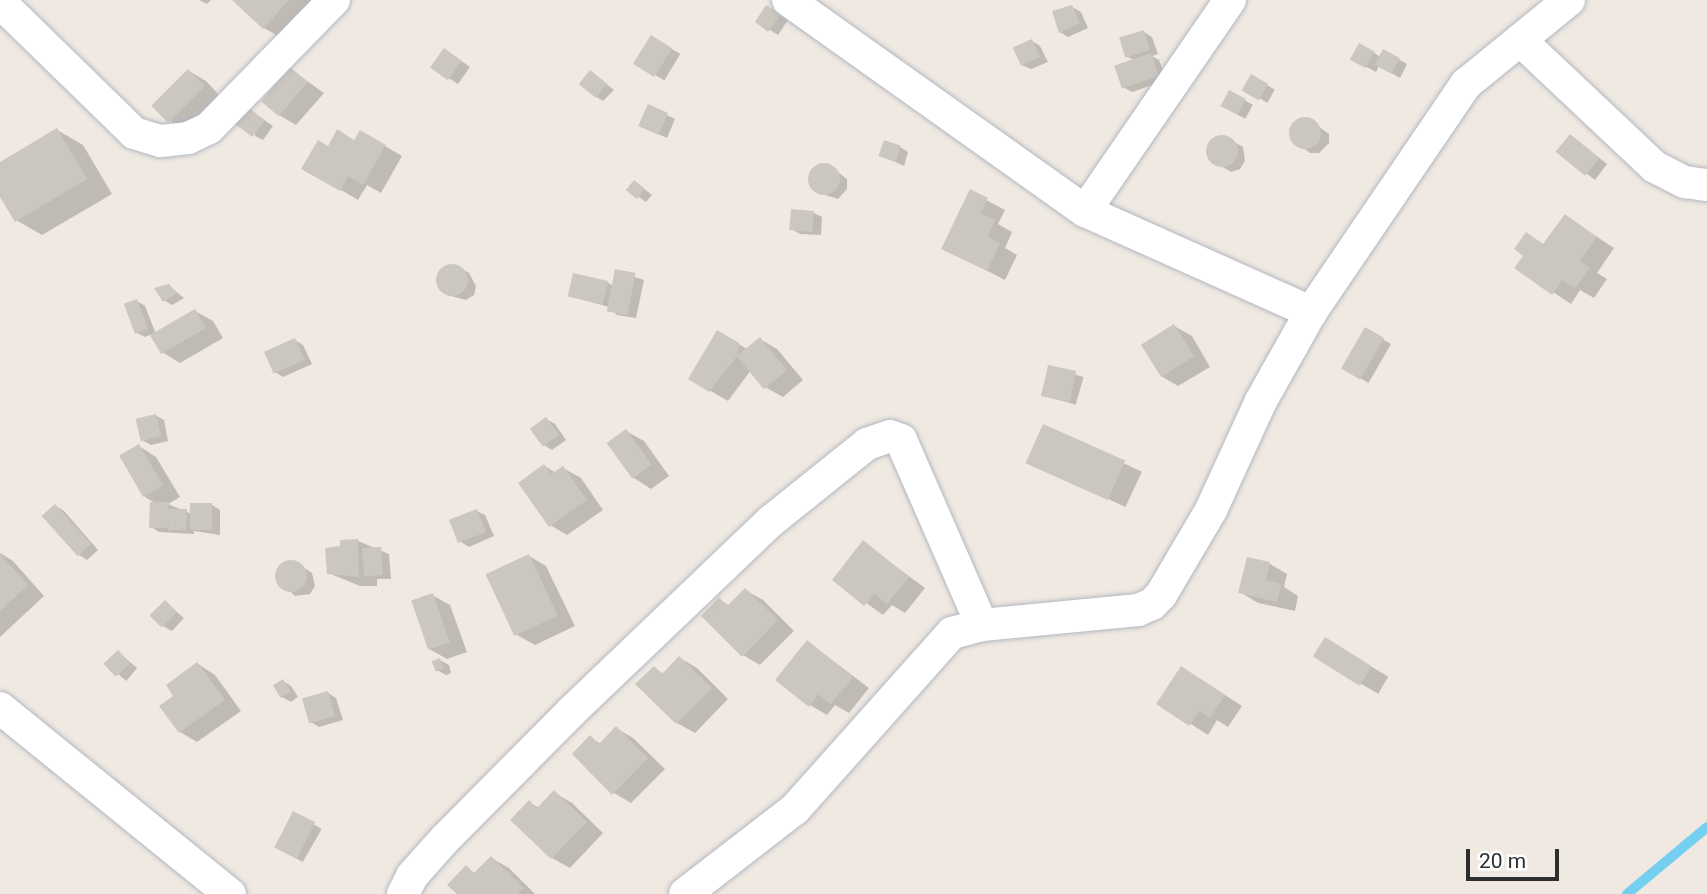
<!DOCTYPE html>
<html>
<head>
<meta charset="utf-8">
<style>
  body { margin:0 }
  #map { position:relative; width:1707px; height:894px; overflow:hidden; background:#efe9e1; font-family:Roboto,sans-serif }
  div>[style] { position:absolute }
  .shadow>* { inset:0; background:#0003; transform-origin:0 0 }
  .stream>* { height:10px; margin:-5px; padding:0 5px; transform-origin:5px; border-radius:5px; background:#75cff0 }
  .building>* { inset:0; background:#cbc7bf; transform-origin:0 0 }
  .round { border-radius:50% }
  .roads { filter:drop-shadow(0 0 2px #b4b7c1) drop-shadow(0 0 2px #b4b7c1) }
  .street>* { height:32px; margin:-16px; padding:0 16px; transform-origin:16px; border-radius:16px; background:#fff }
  span { translate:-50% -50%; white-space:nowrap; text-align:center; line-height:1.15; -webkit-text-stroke:7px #fff; paint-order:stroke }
  .scale { position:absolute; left:1466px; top:849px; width:93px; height:32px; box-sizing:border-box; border:4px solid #2e2e2e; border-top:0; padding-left:9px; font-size:21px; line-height:24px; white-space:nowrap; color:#2e2e2e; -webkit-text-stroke:5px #fff; paint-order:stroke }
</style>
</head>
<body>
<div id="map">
  <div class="shadow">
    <div style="clip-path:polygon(199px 0,211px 0,207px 4px)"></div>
    <div style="clip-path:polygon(234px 0,315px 0,282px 38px,264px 28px)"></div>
    <div style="clip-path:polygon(1072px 7px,1081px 12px,1088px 28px,1068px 37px,1060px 32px)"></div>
    <div style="clip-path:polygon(775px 12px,788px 20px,778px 35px,757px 22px)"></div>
    <div style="clip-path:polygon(1144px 32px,1152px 37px,1158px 54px,1152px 56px,1159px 60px,1167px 80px,1132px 92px,1123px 87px,1135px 61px,1128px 57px)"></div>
    <div style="left:652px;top:37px;width:33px;height:31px;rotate:31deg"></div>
    <div style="clip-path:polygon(1032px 41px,1040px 46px,1048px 62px,1031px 69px,1022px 65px)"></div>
    <div style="clip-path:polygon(1360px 45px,1381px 57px,1384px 51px,1407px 64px,1400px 78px,1379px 66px,1376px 72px,1352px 59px)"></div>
    <div style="clip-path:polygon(453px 55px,470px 67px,458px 84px,433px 68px)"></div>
    <div style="clip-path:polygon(290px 69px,324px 93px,296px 125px,279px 115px)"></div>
    <div style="clip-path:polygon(189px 71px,206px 81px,221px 97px,187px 130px,169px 120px)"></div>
    <div style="clip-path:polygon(591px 72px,614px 90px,603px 101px,595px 96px)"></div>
    <div style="left:1252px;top:77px;width:26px;height:15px;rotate:29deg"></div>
    <div style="left:1229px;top:92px;width:27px;height:16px;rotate:28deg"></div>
    <div style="clip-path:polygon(255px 114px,273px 126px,263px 140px,255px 136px)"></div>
    <div style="clip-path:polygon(667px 115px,675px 119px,667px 138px,649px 130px)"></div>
    <div style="clip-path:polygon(1308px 119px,1329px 134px,1329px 143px,1319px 153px,1310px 153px,1293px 141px,1292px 126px,1299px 120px)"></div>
    <div style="clip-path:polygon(57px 130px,83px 145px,112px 194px,42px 235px,16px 220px,0 194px,0 164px)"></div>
    <div style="clip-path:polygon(361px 132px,402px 156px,381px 193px,367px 185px,358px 200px,304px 168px,328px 148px,355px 142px)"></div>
    <div style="clip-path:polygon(1225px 137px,1243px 147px,1245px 161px,1240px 169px,1231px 172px,1209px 159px,1207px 149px,1215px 138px)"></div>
    <div style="clip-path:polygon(1578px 141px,1607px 164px,1595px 180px,1558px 152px)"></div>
    <div style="clip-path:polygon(900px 147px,908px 152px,904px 166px,880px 155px)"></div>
    <div style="clip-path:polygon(827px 164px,847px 179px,847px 189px,838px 199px,819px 193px,809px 182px,810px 172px,817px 166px)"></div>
    <div style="clip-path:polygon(635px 182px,652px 195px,646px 202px,628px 189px)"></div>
    <div style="clip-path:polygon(971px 192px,1005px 210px,998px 224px,1012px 232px,1005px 248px,1017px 255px,1005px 280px,943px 248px)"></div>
    <div style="clip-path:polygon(814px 213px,822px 217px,821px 235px,800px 234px,792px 229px)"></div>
    <div style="clip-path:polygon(1565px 216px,1614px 248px,1597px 273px,1607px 279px,1594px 298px,1580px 290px,1571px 304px,1517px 268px,1526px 255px,1527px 234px,1545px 245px)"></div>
    <div style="clip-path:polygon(446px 267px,460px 268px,469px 273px,476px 286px,474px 295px,466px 300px,447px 295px,438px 283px,439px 274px)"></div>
    <div style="clip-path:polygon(616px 271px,644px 280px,636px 318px,617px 315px,609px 307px,569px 296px,607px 282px,613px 286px)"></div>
    <div style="clip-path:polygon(169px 286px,184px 298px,172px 305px,164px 300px)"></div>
    <div style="clip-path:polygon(137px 301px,145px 306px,156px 334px,195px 311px,213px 321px,223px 338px,180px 363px,162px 352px,152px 334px,145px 337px,137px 333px)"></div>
    <div style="clip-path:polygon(1174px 326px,1192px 336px,1210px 367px,1178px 386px,1161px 376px)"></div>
    <div style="left:1365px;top:329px;width:30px;height:45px;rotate:30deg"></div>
    <div style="clip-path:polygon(718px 332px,747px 349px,760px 339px,777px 349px,803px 380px,783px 397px,765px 387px,751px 370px,728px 401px,690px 379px)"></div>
    <div style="clip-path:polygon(295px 340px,303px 345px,312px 364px,283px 377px,275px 372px)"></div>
    <div style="left:1049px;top:367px;width:36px;height:29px;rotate:16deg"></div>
    <div style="clip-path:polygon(155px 415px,164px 420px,168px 441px,151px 445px,142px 440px)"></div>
    <div style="clip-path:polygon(546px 419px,555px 424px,566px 440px,552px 450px,544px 445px)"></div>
    <div style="left:1044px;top:426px;width:108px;height:39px;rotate:25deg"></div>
    <div style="clip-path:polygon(626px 431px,644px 441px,669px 476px,651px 489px,634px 478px)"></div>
    <div style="clip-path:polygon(139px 446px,156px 457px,180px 497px,168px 504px,192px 514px,212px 505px,220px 510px,220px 535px,194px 531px,194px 534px,159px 532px,151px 527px,157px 504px,145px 497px)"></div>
    <div style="clip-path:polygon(545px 466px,556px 473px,563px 468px,581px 478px,603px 510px,567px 535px,550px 525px)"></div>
    <div style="clip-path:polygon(56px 506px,64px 511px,98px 550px,87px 560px,79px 555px,44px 517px)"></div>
    <div style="clip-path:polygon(477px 511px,485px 515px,494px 536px,469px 547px,461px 542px)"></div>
    <div style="clip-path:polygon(358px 541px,389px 554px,391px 579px,377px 579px,377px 586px,360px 586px,328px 573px,342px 548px)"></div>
    <div style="clip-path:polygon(864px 543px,925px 588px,905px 613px,892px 605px,883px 615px,834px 580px)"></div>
    <div style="clip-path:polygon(0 553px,13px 561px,44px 596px,0 637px)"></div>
    <div style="clip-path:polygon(529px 556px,546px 566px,575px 626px,535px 645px,517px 635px)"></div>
    <div style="clip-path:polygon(295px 562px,312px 573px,315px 586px,310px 594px,295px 596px,277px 579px,278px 570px,285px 563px)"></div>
    <div style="clip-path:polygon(1270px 564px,1287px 574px,1284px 587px,1298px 596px,1295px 611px,1258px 603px,1240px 592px)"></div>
    <div style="clip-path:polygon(745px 590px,763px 600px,794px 631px,760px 665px,743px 655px,720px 600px,730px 606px)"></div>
    <div style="clip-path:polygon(432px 595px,450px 605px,467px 652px,447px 659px,429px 649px)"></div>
    <div style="clip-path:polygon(166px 603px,184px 618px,172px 631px,163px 626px)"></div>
    <div style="left:1325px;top:640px;width:73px;height:20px;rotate:30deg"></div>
    <div style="clip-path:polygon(808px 642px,869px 688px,849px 713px,835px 705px,827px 715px,810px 705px)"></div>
    <div style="left:118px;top:652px;width:25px;height:17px;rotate:40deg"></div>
    <div style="clip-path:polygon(680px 658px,697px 668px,728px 699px,695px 733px,677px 723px,638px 684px,654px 668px,664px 674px)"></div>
    <div style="clip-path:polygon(440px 660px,449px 665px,451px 673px,446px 675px,437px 670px)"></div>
    <div style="clip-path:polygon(198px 664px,215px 675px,241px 711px,197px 742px,180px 732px)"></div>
    <div style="clip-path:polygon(1199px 678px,1242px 706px,1228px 727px,1217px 720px,1208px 735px,1158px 703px)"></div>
    <div style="clip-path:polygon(283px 681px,291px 686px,298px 697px,291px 702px,282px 697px)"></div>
    <div style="clip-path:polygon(328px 693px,336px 698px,343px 720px,319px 727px,311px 722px)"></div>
    <div style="clip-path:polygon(616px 728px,633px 738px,665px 769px,631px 803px,614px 793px,591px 738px,601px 744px)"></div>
    <div style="clip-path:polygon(555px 793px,572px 803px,603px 833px,570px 868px,552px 858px,513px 820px,529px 802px,539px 808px)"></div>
    <div style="left:294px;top:813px;width:32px;height:38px;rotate:30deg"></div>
    <div style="clip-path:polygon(491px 858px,509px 868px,535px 894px,459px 894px,466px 868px,476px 874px)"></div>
  </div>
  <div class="stream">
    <div style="left:1627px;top:894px;width:104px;rotate:-39.9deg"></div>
  </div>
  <div class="building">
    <div style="clip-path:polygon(232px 0,289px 0,263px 29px)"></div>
    <div style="clip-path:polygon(766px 5px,781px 14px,768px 32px,755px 22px)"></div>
    <div style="clip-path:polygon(1072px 5px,1080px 23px,1059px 33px,1052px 11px)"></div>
    <div style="left:1144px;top:30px;width:21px;height:26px;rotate:73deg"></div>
    <div style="left:651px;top:35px;width:25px;height:34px;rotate:32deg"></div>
    <div style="left:1032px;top:39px;width:20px;height:21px;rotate:66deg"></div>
    <div style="left:1359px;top:43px;width:18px;height:19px;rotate:29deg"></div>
    <div style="left:444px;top:48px;width:22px;height:24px;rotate:36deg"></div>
    <div style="left:1383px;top:49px;width:19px;height:18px;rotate:28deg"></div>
    <div style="left:1151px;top:53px;width:24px;height:39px;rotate:71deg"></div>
    <div style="left:290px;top:67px;width:23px;height:45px;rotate:40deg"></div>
    <div style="left:188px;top:69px;width:24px;height:52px;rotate:45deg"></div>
    <div style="left:590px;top:70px;width:22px;height:18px;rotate:39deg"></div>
    <div style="left:1251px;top:74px;width:20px;height:19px;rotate:30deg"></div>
    <div style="left:1229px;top:90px;width:19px;height:18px;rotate:28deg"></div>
    <div style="left:648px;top:104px;width:22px;height:24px;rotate:24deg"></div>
    <div style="left:247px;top:107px;width:22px;height:21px;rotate:36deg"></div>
    <div class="round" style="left:1289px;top:117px;width:32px;height:32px"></div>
    <div style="clip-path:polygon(57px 128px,87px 179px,15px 222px,0 197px,0 162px)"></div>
    <div style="clip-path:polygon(337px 129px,354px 140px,360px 130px,386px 145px,363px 185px,348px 176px,340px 191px,301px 169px,318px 140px,328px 146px)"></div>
    <div style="left:1570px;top:134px;width:38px;height:23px;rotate:39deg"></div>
    <div class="round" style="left:1206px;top:135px;width:32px;height:32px"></div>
    <div style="left:884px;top:140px;width:18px;height:17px;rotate:19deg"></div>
    <div class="round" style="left:808px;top:163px;width:32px;height:32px"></div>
    <div style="left:634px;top:180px;width:14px;height:13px;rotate:39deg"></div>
    <div style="clip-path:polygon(970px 189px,988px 198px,981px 213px,995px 220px,988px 237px,1000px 243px,987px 271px,941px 249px)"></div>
    <div style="left:791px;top:209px;width:23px;height:21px;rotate:5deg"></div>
    <div style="clip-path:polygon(1565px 214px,1597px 237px,1580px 261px,1590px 268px,1575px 289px,1562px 280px,1552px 295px,1514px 268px,1523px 256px,1514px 249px,1526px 232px,1543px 244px)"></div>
    <div class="round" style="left:436px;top:264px;width:32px;height:32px"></div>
    <div style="left:615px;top:269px;width:21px;height:43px;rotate:11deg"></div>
    <div style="left:573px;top:273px;width:36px;height:24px;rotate:13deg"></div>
    <div style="clip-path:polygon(169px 284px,177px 293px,163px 302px,154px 288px)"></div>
    <div style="left:137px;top:299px;width:32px;height:14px;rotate:70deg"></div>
    <div style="left:195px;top:309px;width:22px;height:52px;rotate:60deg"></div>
    <div style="left:1174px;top:324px;width:38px;height:39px;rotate:58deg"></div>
    <div style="left:1365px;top:327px;width:22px;height:48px;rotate:30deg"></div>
    <div style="clip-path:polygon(717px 330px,739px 343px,737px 356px,709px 392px,688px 379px)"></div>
    <div style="left:760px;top:337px;width:43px;height:30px;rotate:51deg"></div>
    <div style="left:295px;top:338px;width:24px;height:34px;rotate:66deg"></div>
    <div style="left:1048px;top:365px;width:29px;height:32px;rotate:12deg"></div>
    <div style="left:156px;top:414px;width:23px;height:21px;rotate:77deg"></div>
    <div style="left:546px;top:417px;width:22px;height:20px;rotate:54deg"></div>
    <div style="left:1043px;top:424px;width:90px;height:43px;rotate:24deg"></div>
    <div style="left:626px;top:429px;width:44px;height:24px;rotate:54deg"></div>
    <div style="left:139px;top:444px;width:48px;height:23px;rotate:60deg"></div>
    <div style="clip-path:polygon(544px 464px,551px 474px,563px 466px,587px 500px,549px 527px,518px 483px)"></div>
    <div style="clip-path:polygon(150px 502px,168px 502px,168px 509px,187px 509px,186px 530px,168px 530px,169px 521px,167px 528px,149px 528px)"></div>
    <div style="left:190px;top:503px;width:22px;height:27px"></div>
    <div style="left:55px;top:504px;width:54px;height:18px;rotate:48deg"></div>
    <div style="left:477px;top:509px;width:25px;height:30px;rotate:69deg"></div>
    <div style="clip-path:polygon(358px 539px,359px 577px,327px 574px,325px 548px,340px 546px,340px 540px)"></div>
    <div style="clip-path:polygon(863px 540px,909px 577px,887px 604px,875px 594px,864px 606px,832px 580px)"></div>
    <div style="left:381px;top:547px;width:28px;height:19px;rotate:86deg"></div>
    <div style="clip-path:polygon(0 554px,28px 585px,0 611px)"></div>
    <div style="left:529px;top:554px;width:68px;height:48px;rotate:65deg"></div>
    <div style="clip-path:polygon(1247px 557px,1270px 562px,1266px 580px,1281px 584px,1277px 602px,1238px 593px)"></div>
    <div class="round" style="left:275px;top:560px;width:32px;height:32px"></div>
    <div style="clip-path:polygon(745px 588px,778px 620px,742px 657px,701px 616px,719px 597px,727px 606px)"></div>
    <div style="left:433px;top:593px;width:52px;height:23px;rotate:71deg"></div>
    <div style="left:165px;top:600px;width:17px;height:22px;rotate:45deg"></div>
    <div style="left:1325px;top:637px;width:55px;height:23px;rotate:32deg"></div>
    <div style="clip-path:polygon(807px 640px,853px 677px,831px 704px,818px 694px,809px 707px,775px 680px)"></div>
    <div style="left:118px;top:650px;width:18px;height:20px;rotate:47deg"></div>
    <div style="clip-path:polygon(679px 656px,712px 688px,676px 724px,635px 684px,654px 666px,662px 674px)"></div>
    <div style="left:440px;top:658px;width:11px;height:9px;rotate:68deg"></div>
    <div style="clip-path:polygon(197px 662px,225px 700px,179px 733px,159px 706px,173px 696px,166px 685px)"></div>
    <div style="clip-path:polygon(1181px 666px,1225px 695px,1210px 718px,1199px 711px,1189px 726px,1156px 704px)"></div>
    <div style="left:283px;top:679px;width:15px;height:12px;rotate:58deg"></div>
    <div style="left:328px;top:691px;width:26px;height:27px;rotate:74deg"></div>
    <div style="clip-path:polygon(616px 726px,648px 758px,612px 795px,572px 754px,590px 735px,599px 744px)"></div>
    <div style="clip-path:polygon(554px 790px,587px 822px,551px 859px,510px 820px,529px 800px,537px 808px)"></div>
    <div style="left:293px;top:811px;width:25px;height:41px;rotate:27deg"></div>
    <div style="clip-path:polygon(491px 856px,524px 888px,517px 894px,457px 894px,447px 885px,466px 865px,474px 873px)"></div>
  </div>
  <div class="roads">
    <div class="street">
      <div style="left:788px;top:0;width:364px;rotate:35.4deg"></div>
      <div style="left:1085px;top:211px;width:248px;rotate:24.1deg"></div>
      <div style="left:4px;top:6px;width:182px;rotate:44.3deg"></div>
      <div style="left:134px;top:133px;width:28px;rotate:17deg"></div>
      <div style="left:161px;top:141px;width:27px;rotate:-6deg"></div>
      <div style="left:188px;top:138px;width:23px;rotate:-25deg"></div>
      <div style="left:209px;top:128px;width:179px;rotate:-45.7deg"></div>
      <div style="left:1520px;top:40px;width:185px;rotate:43.3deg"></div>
      <div style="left:1655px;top:167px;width:34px;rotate:27deg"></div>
      <div style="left:1685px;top:182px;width:22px;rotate:8deg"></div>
      <div style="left:1085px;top:211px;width:256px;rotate:-55.5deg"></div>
      <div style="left:0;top:708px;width:296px;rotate:39deg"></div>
      <div style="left:403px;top:894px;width:20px;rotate:-63deg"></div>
      <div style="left:412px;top:876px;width:50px;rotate:-48.3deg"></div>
      <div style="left:445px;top:839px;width:180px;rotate:-45.2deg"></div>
      <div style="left:572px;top:711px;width:275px;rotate:-43.7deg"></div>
      <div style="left:771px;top:521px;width:123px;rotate:-38.7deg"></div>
      <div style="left:867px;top:444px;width:24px;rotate:-19deg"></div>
      <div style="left:890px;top:436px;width:12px;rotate:20deg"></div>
      <div style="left:901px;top:440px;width:202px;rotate:66.4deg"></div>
      <div style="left:685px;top:894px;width:139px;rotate:-37.7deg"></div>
      <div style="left:795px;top:809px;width:236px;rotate:-48.3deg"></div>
      <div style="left:952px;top:633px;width:31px;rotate:-15deg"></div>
      <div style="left:982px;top:625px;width:157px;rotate:-5.5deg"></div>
      <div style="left:1138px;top:610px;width:15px;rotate:-23deg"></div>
      <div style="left:1152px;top:604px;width:13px;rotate:-45deg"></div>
      <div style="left:1161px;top:595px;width:99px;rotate:-59.5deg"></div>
      <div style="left:1211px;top:510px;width:120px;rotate:-65.4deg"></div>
      <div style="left:1261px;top:401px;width:102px;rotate:-60.7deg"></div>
      <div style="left:1311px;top:312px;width:276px;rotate:-55.8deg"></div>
      <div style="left:1466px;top:84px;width:133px;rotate:-39.2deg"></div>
    </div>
  </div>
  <div class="scale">20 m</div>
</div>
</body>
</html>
